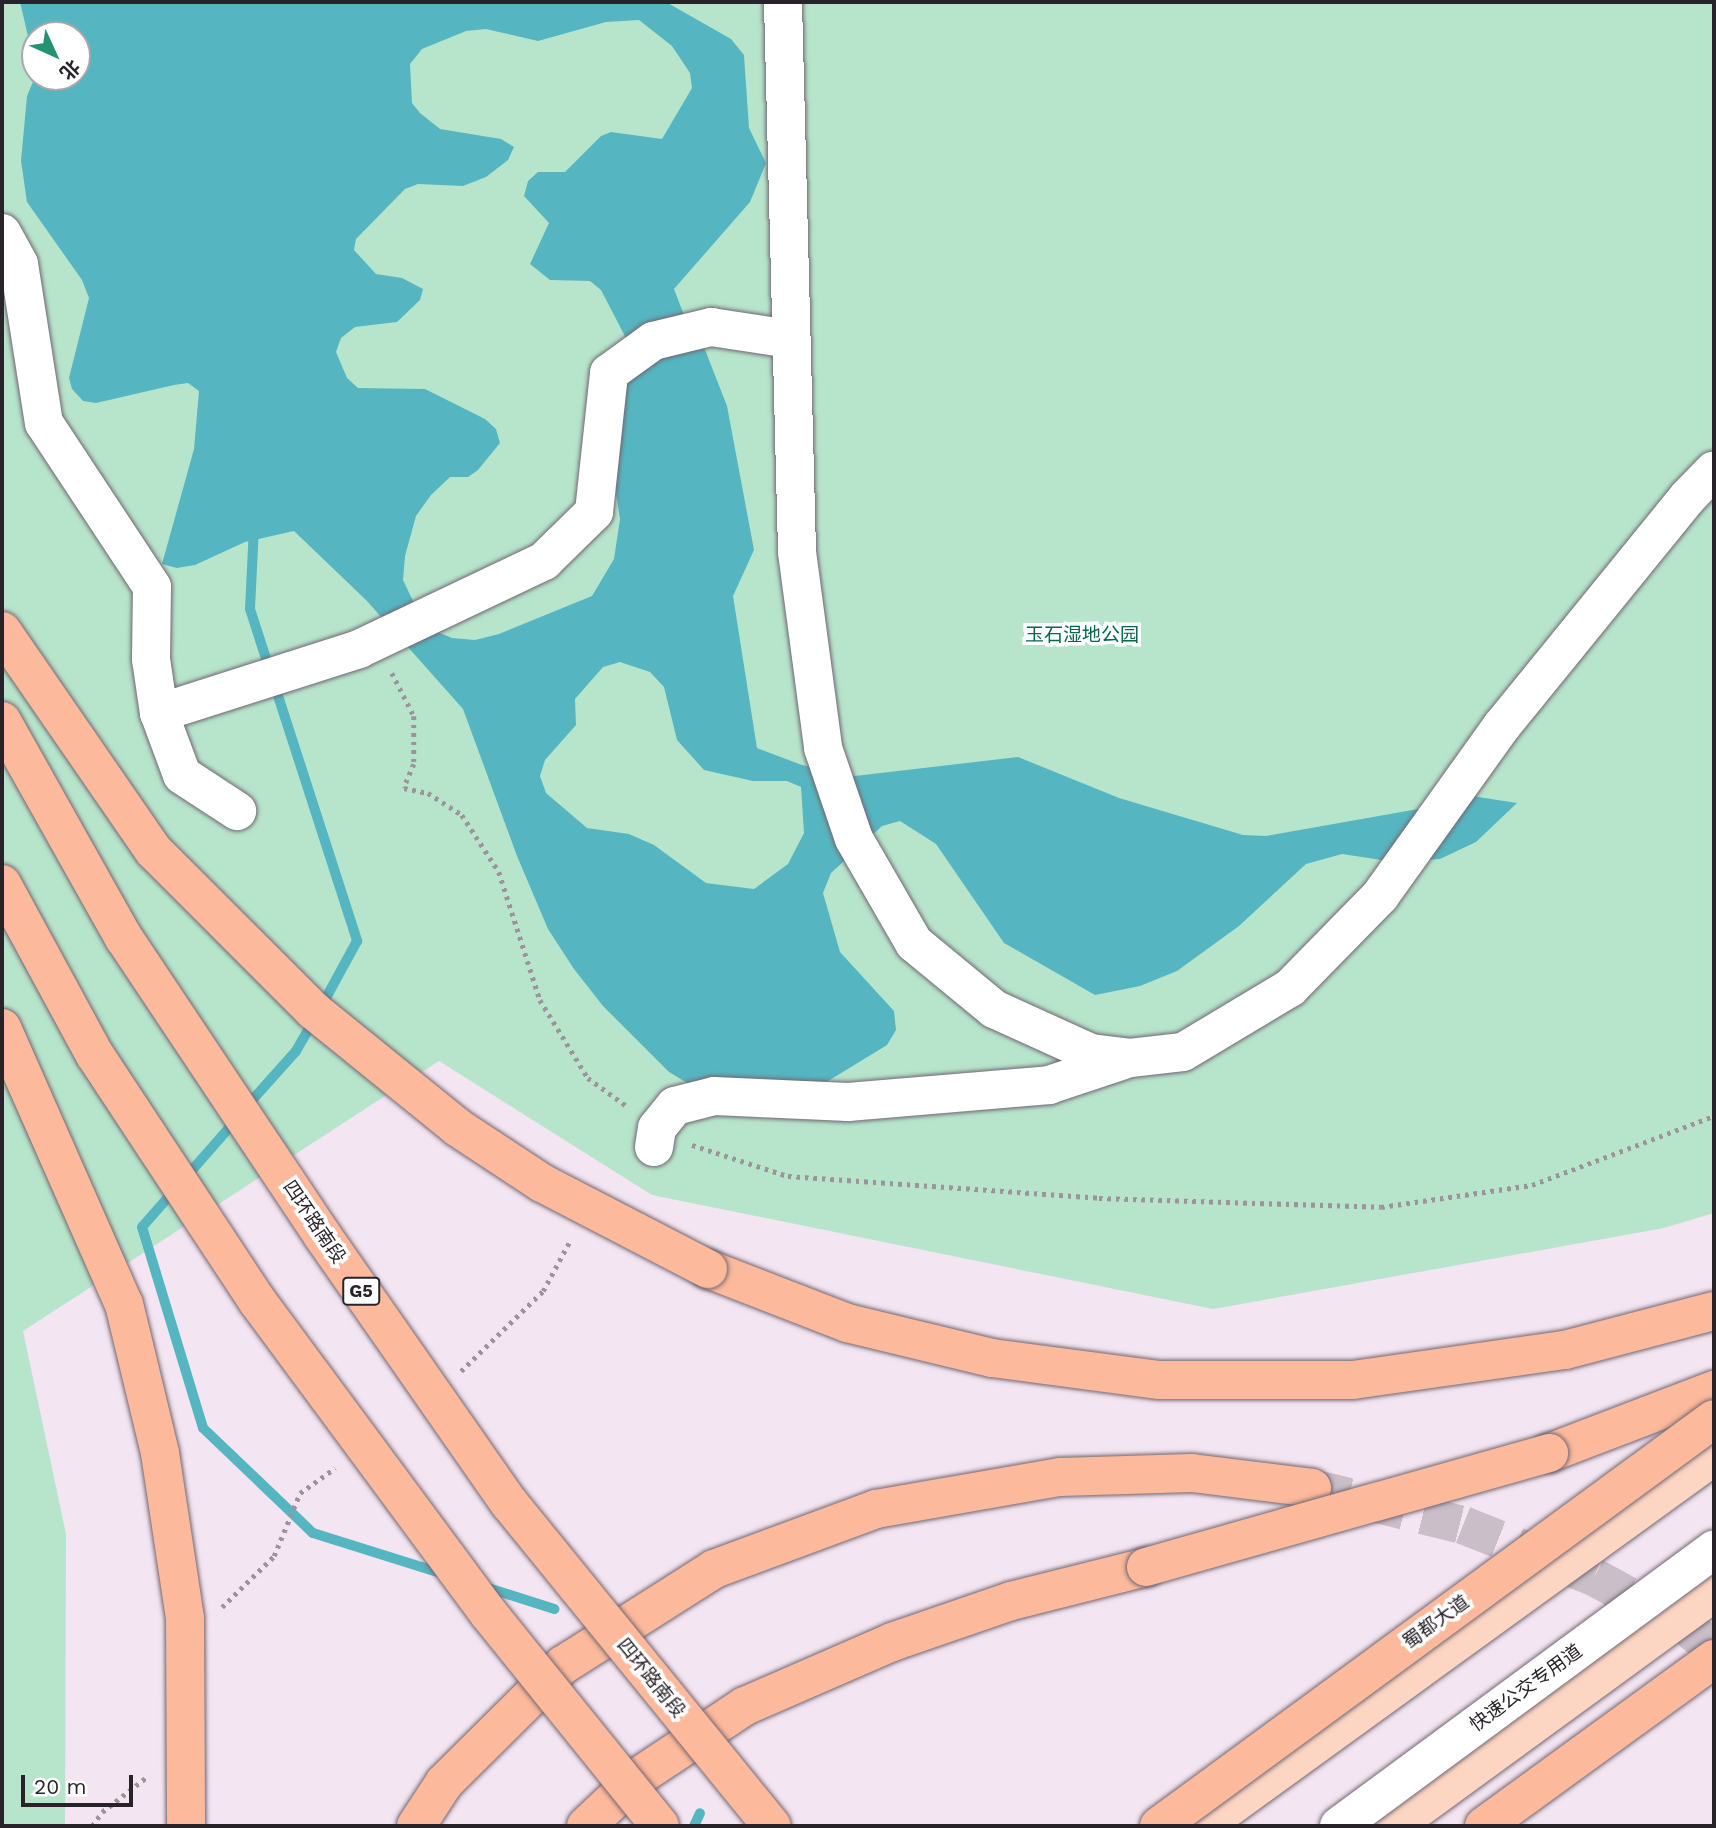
<!DOCTYPE html>
<html>
<head>
<meta charset="utf-8">
<style>
  body { margin:0 }
  #map { position:relative; width:1716px; height:1828px; overflow:hidden; background:#f3e5f1; font-family:"Work Sans","Noto Sans SC",sans-serif }
  div>[style] { position:absolute }
  .green>* { inset:0; background:#b7e5cc }
  .water>* { inset:0; background:#55b6c1 }
  .stream>* { height:10px; margin:-5px; padding:0 5px; transform-origin:5px; border-radius:5px; background:#55b6c1 }
  .highway-tunnel>* { height:38px; margin-top:-19px; transform-origin:0; background:repeating-linear-gradient(90deg,#cabec9 0 38px,transparent 0 57px) }
  .path>* { height:4.5px; margin-top:-2.25px; transform-origin:0; background:repeating-linear-gradient(90deg,#9d939c 0 3.5px,transparent 0 8.5px) }
  .roads { filter:drop-shadow(0 0 2px #726671) drop-shadow(0 0 2px #726671) }
  .minor>* { height:38px; margin:-19px; padding:0 19px; transform-origin:19px; border-radius:19px; background:#fff }
  .major>* { height:38px; margin:-19px; padding:0 19px; transform-origin:19px; border-radius:19px; background:#fdd5c3 }
  .highway>* { height:38px; margin:-19px; padding:0 19px; transform-origin:19px; border-radius:19px; background:#fcb99b }
  .bridges { filter:drop-shadow(0 0 2px #726671) drop-shadow(0 0 2px #726671) }
  .minor-bridge>* { height:38px; margin:-19px; padding:0 19px; transform-origin:19px; border-radius:19px; background:#fff }
  .highway-bridge>* { height:38px; margin:-19px; padding:0 19px; transform-origin:19px; border-radius:19px; background:#fcb99b }
  span { translate:-50% -50%; white-space:nowrap; text-align:center; line-height:1.15; -webkit-text-stroke:7px #fff; paint-order:stroke }
  .shield-label span { padding:2px 5px; background:#fff; border:2px solid; border-radius:5px; -webkit-text-stroke-width:0 }
  .shield-label { font-size:18px; color:#282328; font-weight:700 }
  .park-label { font-size:19px; color:#086745 }
  .street-label { font-size:19px; color:#282328 }
  .frame { position:absolute; inset:0; border:4px solid #282328; pointer-events:none }
  .north { position:absolute; left:21px; top:21px; width:70px; height:70px; box-sizing:border-box; background:#fff; border:2px solid #a9a7a9; border-radius:50%; rotate:135deg; font-size:19px; font-weight:700; line-height:28px; text-align:center; color:#282328 }
  .north::after { content:''; display:block; margin:auto; width:24px; height:32px; background:#249273; clip-path:polygon(50% 0,100% 100%,50% 72%,0 100%) }
  .scale { position:absolute; left:21px; top:1775px; width:112px; height:32px; box-sizing:border-box; border:4px solid #282328; border-top:0; padding-left:9px; font-size:21px; line-height:24px; white-space:nowrap; color:#282328; -webkit-text-stroke:5px #fff; paint-order:stroke }
</style>
</head>
<body>
<div id="map">
  <div class="green">
    <div style="clip-path:polygon(evenodd,2px 2px,1714px 2px,1714px 1213px,1664px 1228px,1213px 1309px,652px 1195px,439px 1061px,23px 1331px,66px 1534px,65px 1826px,2px 1826px,2px 2px,35px 35px,77px 35px,77px 77px,35px 77px,35px 35px)"></div>
  </div>
  <div class="water">
    <div style="clip-path:polygon(evenodd,20px 2px,666px 2px,731px 39px,744px 55px,749px 128px,766px 163px,750px 202px,674px 289px,687px 323px,702px 342px,727px 406px,754px 550px,733px 596px,757px 748px,802px 765px,855px 776px,1018px 757px,1119px 798px,1243px 835px,1266px 836px,1424px 808px,1459px 794px,1517px 803px,1476px 842px,1440px 859px,1395px 862px,1342px 854px,1306px 864px,1239px 926px,1177px 971px,1140px 986px,1095px 995px,1004px 943px,936px 844px,900px 821px,882px 826px,831px 873px,823px 893px,840px 952px,894px 1011px,896px 1030px,887px 1045px,797px 1100px,694px 1087px,669px 1072px,603px 1006px,574px 969px,548px 929px,517px 856px,463px 709px,367px 601px,294px 531px,245px 542px,195px 565px,177px 568px,162px 564px,194px 449px,199px 391px,188px 383px,174px 385px,96px 403px,83px 401px,72px 389px,69px 378px,89px 298px,82px 280px,27px 202px,21px 161px,27px 96px,35px 77px,77px 77px,77px 35px,35px 35px,35px 66px,20px 2px,639px 20px,672px 46px,690px 73px,692px 88px,662px 139px,611px 132px,601px 136px,565px 172px,538px 172px,528px 181px,524px 196px,549px 223px,530px 264px,550px 280px,590px 281px,601px 290px,629px 344px,612px 467px,620px 519px,614px 559px,592px 596px,499px 634px,475px 640px,452px 638px,440px 633px,413px 601px,403px 580px,405px 556px,416px 516px,431px 495px,450px 477px,468px 477px,478px 470px,500px 443px,496px 429px,485px 419px,425px 389px,358px 388px,347px 378px,336px 352px,341px 338px,355px 327px,397px 322px,420px 300px,423px 289px,402px 278px,376px 274px,354px 250px,356px 239px,405px 189px,418px 184px,463px 186px,486px 177px,508px 160px,514px 147px,501px 139px,440px 129px,420px 113px,412px 103px,410px 64px,422px 49px,466px 31px,486px 29px,538px 41px,606px 22px,639px 20px,20px 2px,620px 662px,650px 672px,664px 687px,677px 740px,704px 770px,753px 781px,787px 781px,801px 787px,804px 833px,788px 864px,754px 889px,706px 883px,654px 845px,629px 834px,587px 828px,546px 793px,540px 776px,545px 760px,576px 725px,575px 699px,603px 667px,620px 662px)"></div>
  </div>
  <div class="stream">
    <div style="left:254px;top:527px;width:82px;rotate:92.8deg"></div>
    <div style="left:250px;top:609px;width:349px;rotate:72.1deg"></div>
    <div style="left:357px;top:941px;width:75px;rotate:118.6deg"></div>
    <div style="left:246px;top:1107px;width:75px;rotate:-48.2deg"></div>
    <div style="left:296px;top:1051px;width:34px;rotate:-60deg"></div>
    <div style="left:236px;top:1120px;width:142px;rotate:131.3deg"></div>
    <div style="left:142px;top:1227px;width:210px;rotate:73.1deg"></div>
    <div style="left:203px;top:1428px;width:152px;rotate:43.7deg"></div>
    <div style="left:313px;top:1533px;width:137px;rotate:17.4deg"></div>
    <div style="left:482px;top:1586px;width:76px;rotate:17.7deg"></div>
    <div style="left:694px;top:1826px;width:14px;rotate:-65deg"></div>
  </div>
  <div class="highway-tunnel">
    <div style="left:1312px;top:1488px;width:155px;rotate:13.8deg"></div>
    <div style="left:1463px;top:1525px;width:141px;rotate:21.7deg"></div>
    <div style="left:1594px;top:1577px;width:108px;rotate:28.7deg"></div>
    <div style="left:1689px;top:1629px;width:32px;rotate:39deg"></div>
  </div>
  <div class="path">
    <div style="left:392px;top:673px;width:48px;rotate:62.9deg"></div>
    <div style="left:414px;top:716px;width:48px;rotate:90deg"></div>
    <div style="left:414px;top:764px;width:26px;rotate:113deg"></div>
    <div style="left:404px;top:788px;width:25px;rotate:12deg"></div>
    <div style="left:428px;top:793px;width:40px;rotate:32.9deg"></div>
    <div style="left:462px;top:815px;width:68px;rotate:57deg"></div>
    <div style="left:499px;top:872px;width:134px;rotate:72.2deg"></div>
    <div style="left:540px;top:1000px;width:92px;rotate:58.4deg"></div>
    <div style="left:588px;top:1078px;width:49px;rotate:35.9deg"></div>
    <div style="left:692px;top:1145px;width:101px;rotate:17.9deg"></div>
    <div style="left:788px;top:1176px;width:312px;rotate:4deg"></div>
    <div style="left:1099px;top:1198px;width:282px;rotate:1.8deg"></div>
    <div style="left:1381px;top:1207px;width:153px;rotate:-8.3deg"></div>
    <div style="left:1532px;top:1185px;width:195px;rotate:-20.8deg"></div>
    <div style="left:461px;top:1371px;width:115px;rotate:-44.3deg"></div>
    <div style="left:543px;top:1291px;width:59px;rotate:-61.7deg"></div>
    <div style="left:222px;top:1607px;width:73px;rotate:-44.4deg"></div>
    <div style="left:274px;top:1556px;width:68px;rotate:-67.6deg"></div>
    <div style="left:300px;top:1493px;width:43px;rotate:-35.5deg"></div>
    <div style="left:92px;top:1826px;width:17px;rotate:-54deg"></div>
    <div style="left:102px;top:1812px;width:58px;rotate:-38deg"></div>
  </div>
  <div class="roads">
    <div class="minor">
      <div style="left:783px;top:2px;width:550px;rotate:88.54deg"></div>
      <div style="left:797px;top:552px;width:198px;rotate:82.4deg"></div>
      <div style="left:823px;top:748px;width:96px;rotate:71.2deg"></div>
      <div style="left:854px;top:839px;width:120px;rotate:60deg"></div>
      <div style="left:914px;top:943px;width:104px;rotate:39.5deg"></div>
      <div style="left:994px;top:1009px;width:107px;rotate:24.4deg"></div>
      <div style="left:1091px;top:1053px;width:39px;rotate:7deg"></div>
      <div style="left:1130px;top:1058px;width:53px;rotate:-6.5deg"></div>
      <div style="left:1183px;top:1052px;width:125px;rotate:-30.9deg"></div>
      <div style="left:1290px;top:988px;width:129px;rotate:-45.6deg"></div>
      <div style="left:1380px;top:896px;width:208px;rotate:-54.4deg"></div>
      <div style="left:1501px;top:727px;width:296px;rotate:-50.9deg"></div>
      <div style="left:1688px;top:497px;width:37px;rotate:-46deg"></div>
      <div style="left:2px;top:233px;width:35px;rotate:61deg"></div>
      <div style="left:19px;top:264px;width:161px;rotate:81.1deg"></div>
      <div style="left:44px;top:423px;width:196px;rotate:56.6deg"></div>
      <div style="left:152px;top:587px;width:72px;rotate:90.8deg"></div>
      <div style="left:151px;top:659px;width:55px;rotate:81.6deg"></div>
      <div style="left:159px;top:713px;width:66px;rotate:69.6deg"></div>
      <div style="left:182px;top:775px;width:66px;rotate:33.2deg"></div>
      <div style="left:159px;top:713px;width:210px;rotate:-17.7deg"></div>
      <div style="left:359px;top:649px;width:205px;rotate:-25.4deg"></div>
      <div style="left:544px;top:561px;width:70px;rotate:-44.4deg"></div>
      <div style="left:594px;top:512px;width:140px;rotate:-83.8deg"></div>
      <div style="left:609px;top:373px;width:54px;rotate:-36deg"></div>
      <div style="left:653px;top:341px;width:60px;rotate:-13.6deg"></div>
      <div style="left:711px;top:327px;width:80px;rotate:8.6deg"></div>
      <div style="left:654px;top:1147px;width:19px;rotate:-81deg"></div>
      <div style="left:657px;top:1128px;width:28px;rotate:-51deg"></div>
      <div style="left:675px;top:1106px;width:40px;rotate:-14.4deg"></div>
      <div style="left:714px;top:1096px;width:134px;rotate:2.6deg"></div>
      <div style="left:848px;top:1102px;width:202px;rotate:-4.8deg"></div>
      <div style="left:1049px;top:1085px;width:79px;rotate:-18.4deg"></div>
    </div>
    <div class="major">
      <div style="left:1203px;top:1826px;width:631px;rotate:-35.91deg"></div>
      <div style="left:1394px;top:1826px;width:396px;rotate:-36.1deg"></div>
    </div>
    <div class="highway">
      <div style="left:708px;top:1269px;width:149px;rotate:21.2deg"></div>
      <div style="left:847px;top:1323px;width:149px;rotate:13.6deg"></div>
      <div style="left:992px;top:1358px;width:169px;rotate:7.5deg"></div>
      <div style="left:1160px;top:1380px;width:193px"></div>
      <div style="left:1353px;top:1380px;width:214px;rotate:-8.1deg"></div>
      <div style="left:1565px;top:1350px;width:154px;rotate:-14.7deg"></div>
      <div style="left:1549px;top:1453px;width:177px;rotate:-20.9deg"></div>
      <div style="left:416px;top:1826px;width:51px;rotate:-56.9deg"></div>
      <div style="left:444px;top:1783px;width:168px;rotate:-44.8deg"></div>
      <div style="left:563px;top:1665px;width:179px;rotate:-32.4deg"></div>
      <div style="left:714px;top:1569px;width:173px;rotate:-20.3deg"></div>
      <div style="left:876px;top:1509px;width:187px;rotate:-9.9deg"></div>
      <div style="left:1060px;top:1477px;width:132px;rotate:-1.7deg"></div>
      <div style="left:1192px;top:1473px;width:121px;rotate:7.1deg"></div>
      <div style="left:586px;top:1826px;width:71px;rotate:-43.3deg"></div>
      <div style="left:638px;top:1777px;width:128px;rotate:-33.6deg"></div>
      <div style="left:745px;top:1706px;width:160px;rotate:-23.5deg"></div>
      <div style="left:892px;top:1642px;width:126px;rotate:-19deg"></div>
      <div style="left:1011px;top:1601px;width:139px;rotate:-14.1deg"></div>
      <div style="left:1484px;top:1826px;width:284px;rotate:-36deg"></div>
    </div>
  </div>
  <div class="bridges">
    <div class="minor-bridge">
      <div style="left:1339px;top:1826px;width:466px;rotate:-36.4deg"></div>
    </div>
    <div class="highway-bridge">
      <div style="left:2px;top:631px;width:267px;rotate:55.4deg"></div>
      <div style="left:154px;top:851px;width:226px;rotate:45deg"></div>
      <div style="left:314px;top:1011px;width:184px;rotate:39deg"></div>
      <div style="left:457px;top:1127px;width:102px;rotate:33.4deg"></div>
      <div style="left:542px;top:1183px;width:187px;rotate:27.4deg"></div>
      <div style="left:2px;top:721px;width:249px;rotate:60.7deg"></div>
      <div style="left:124px;top:938px;width:357px;rotate:56.3deg"></div>
      <div style="left:322px;top:1235px;width:328px;rotate:55.1deg"></div>
      <div style="left:510px;top:1504px;width:415px;rotate:50.9deg"></div>
      <div style="left:2px;top:884px;width:195px;rotate:61.5deg"></div>
      <div style="left:95px;top:1055px;width:296px;rotate:56.6deg"></div>
      <div style="left:258px;top:1302px;width:388px;rotate:53.5deg"></div>
      <div style="left:489px;top:1614px;width:272px;rotate:51.1deg"></div>
      <div style="left:2px;top:1028px;width:302px;rotate:66.2deg"></div>
      <div style="left:124px;top:1304px;width:153px;rotate:76.4deg"></div>
      <div style="left:160px;top:1453px;width:168px;rotate:81.4deg"></div>
      <div style="left:185px;top:1619px;width:207px;rotate:89.7deg"></div>
      <div style="left:1146px;top:1567px;width:419px;rotate:-15.8deg"></div>
      <div style="left:1159px;top:1826px;width:688px;rotate:-36.25deg"></div>
    </div>
  </div>
  <div class="shield-label">
    <span style="left:361px;top:1291px">G5</span>
  </div>
  <div class="park-label">
    <span style="left:1082px;top:635px">玉石湿地公园</span>
  </div>
  <div class="street-label">
    <span style="left:314px;top:1222px;rotate:56deg">四环路南段</span>
    <span style="left:1436px;top:1622px;rotate:-36deg">蜀都大道</span>
    <span style="left:651px;top:1678px;rotate:51deg">四环路南段</span>
    <span style="left:1526px;top:1688px;rotate:-36deg">快速公交专用道</span>
  </div>
  <div class="frame"></div>
  <div class="north">北</div>
  <div class="scale">20 m</div>
</div>
</body>
</html>
